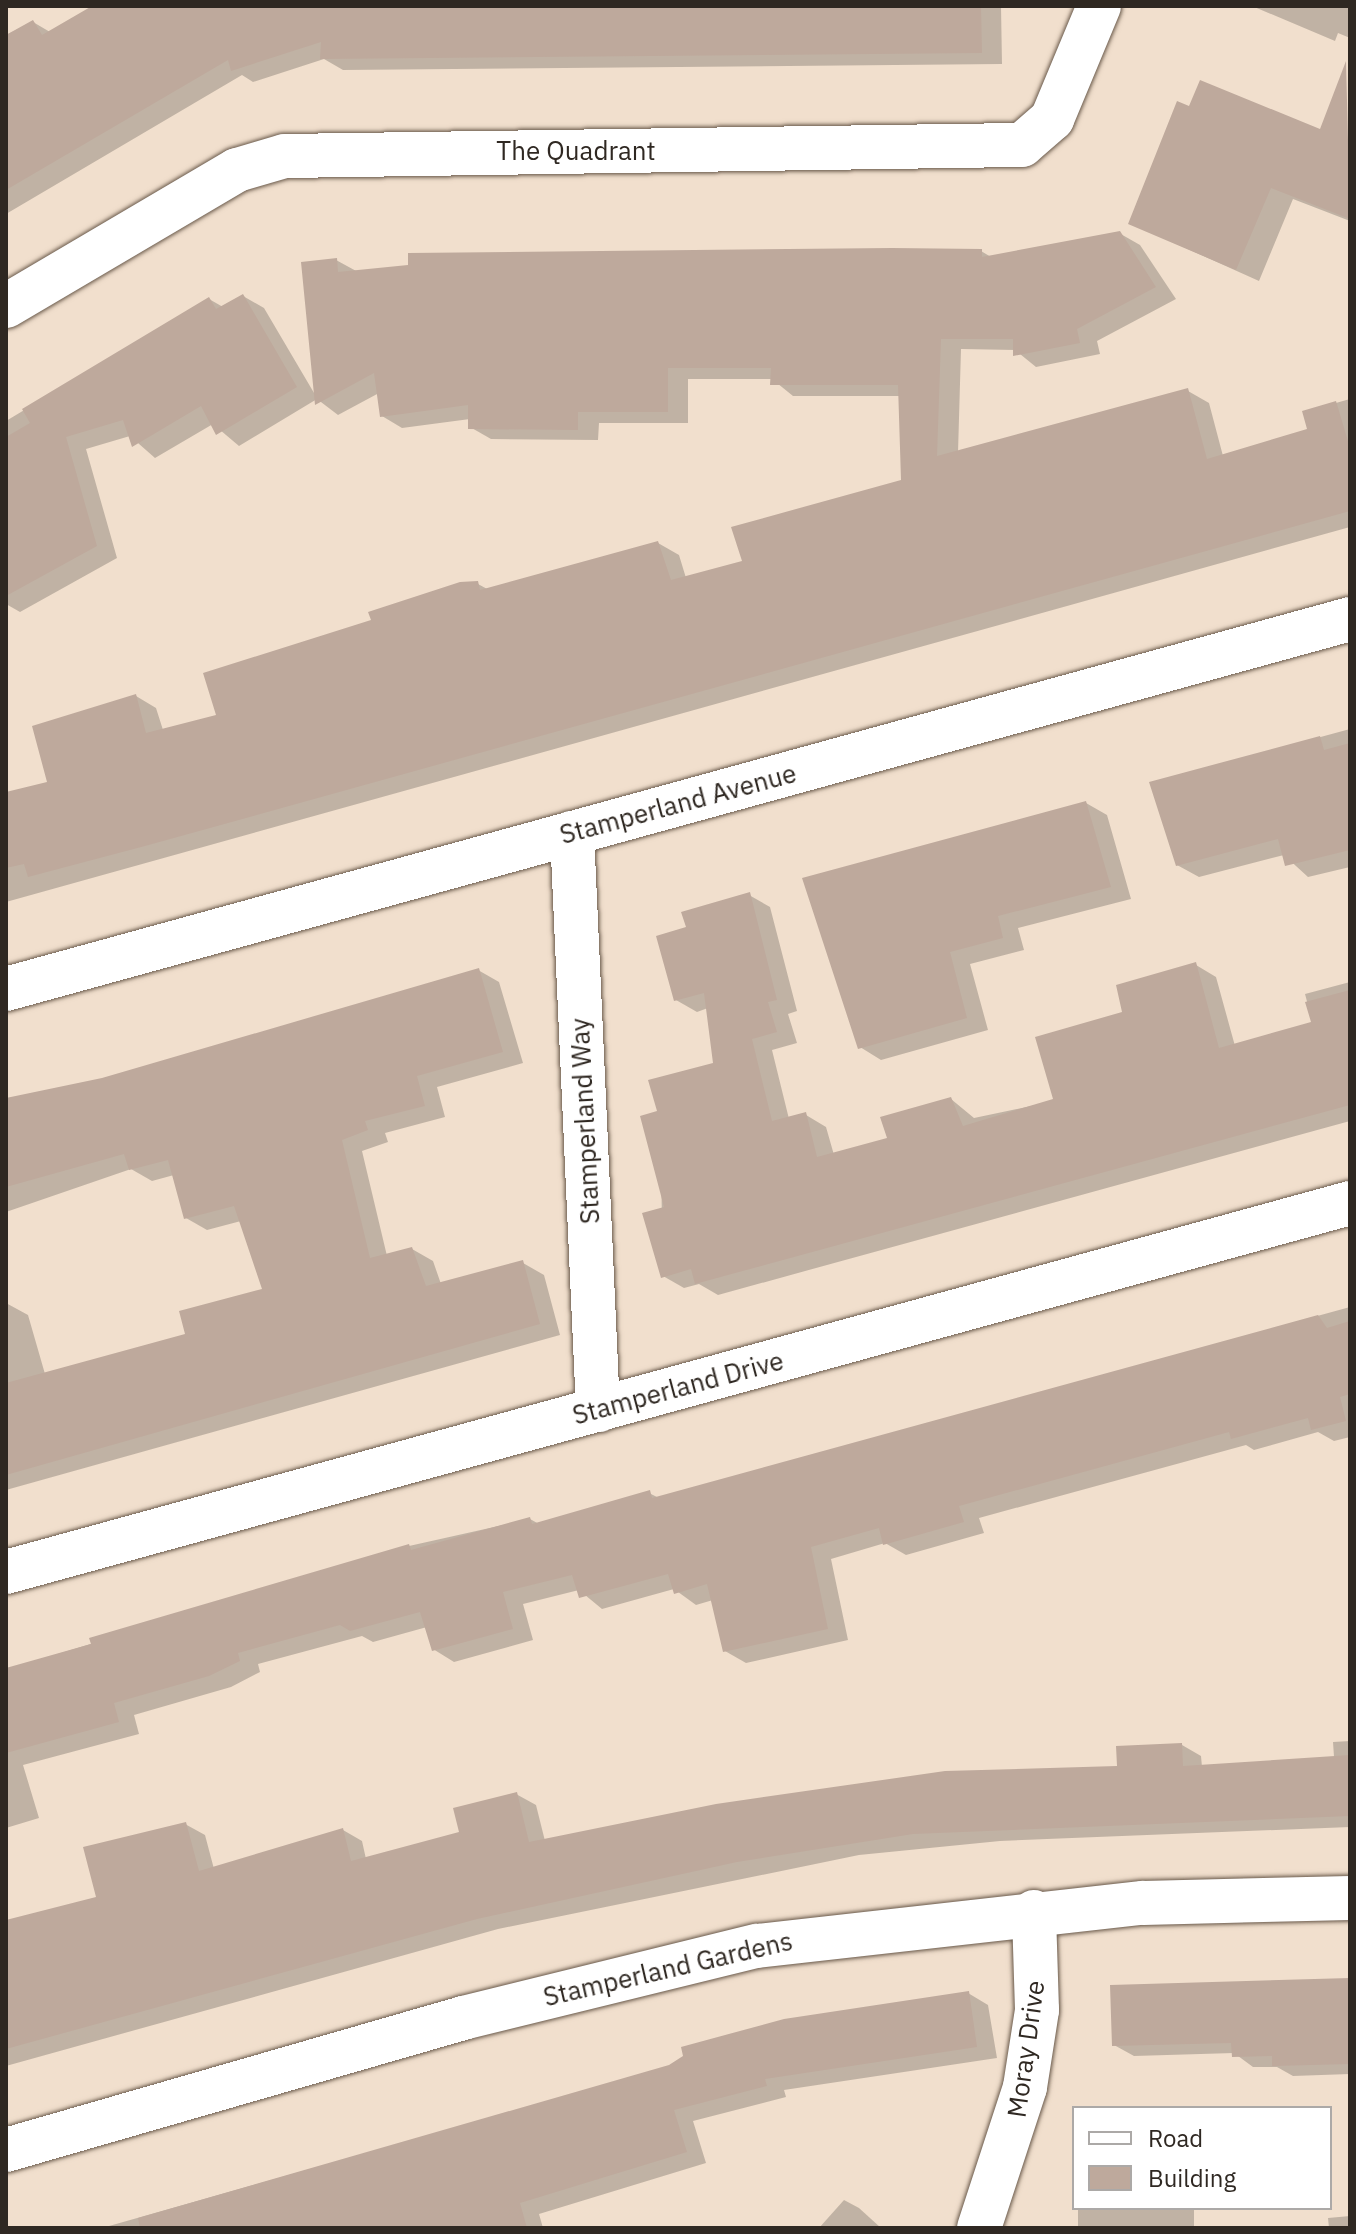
<!DOCTYPE html>
<html>
<head>
<meta charset="utf-8">
<style>
  body { margin:0 }
  #map { position:relative; width:1356px; height:2234px; overflow:hidden; background:#f1dfcd; font-family:"IBM Plex Sans",sans-serif }
  div>[style] { position:absolute }
  .shadow>* { inset:0; background:#0003; transform-origin:0 0 }
  .building>* { inset:0; background:#bea99c }
  .roads { filter:drop-shadow(0 0 2px #69594a) drop-shadow(0 0 2px #69594a) }
  .street>* { height:44px; margin:-22px; padding:0 22px; transform-origin:22px; border-radius:22px; background:#fff }
  span { translate:-50% -50%; white-space:nowrap; text-align:center; line-height:1.15; -webkit-text-stroke:6px #fff; paint-order:stroke }
  .street-label { font-size:26px; color:#2f2822 }
  .frame { position:absolute; inset:0; border:8px solid #2f2822; pointer-events:none }
  .legend { position:absolute; left:1072px; top:2106px; width:260px; height:104px; box-sizing:border-box; background:#fff; border:2px solid #aca9a7; margin:0; padding:10px 14px; list-style:none; font-size:24px; color:#2f2822 }
  .legend li { display:flex; align-items:center; gap:16px; height:40px }
  .legend b { width:40px; border:2px solid #aca9a7 }
</style>
</head>
<body>
<div id="map">
  <div class="shadow">
    <div style="clip-path:polygon(96px 6px,1001px 6px,1002px 64px,343px 70px,324px 59px,253px 82px,242px 75px,6px 214px,6px 35px,33px 22px,50px 32px)"></div>
    <div style="clip-path:polygon(1252px 6px,1350px 6px,1350px 38px,1338px 33px,1335px 41px)"></div>
    <div style="clip-path:polygon(1345px 122px,1350px 221px,1293px 199px,1259px 281px,1130px 223px)"></div>
    <div style="clip-path:polygon(1119px 233px,1140px 245px,1176px 299px,1097px 341px,1100px 354px,1036px 367px,1015px 350px,961px 349px,958px 453px,1188px 391px,1209px 403px,1223px 456px,1309px 430px,1304px 412px,1350px 399px,1350px 527px,6px 902px,6px 797px,50px 783px,136px 696px,156px 708px,163px 730px,219px 716px,373px 621px,478px 584px,489px 590px,658px 543px,679px 555px,686px 578px,744px 562px,903px 482px,900px 396px,793px 396px,772px 379px,688px 379px,688px 423px,599px 423px,598px 440px,491px 439px,470px 427px,470px 419px,402px 428px,382px 416px,379px 393px,338px 415px,317px 399px,239px 446px,213px 424px,155px 458px,130px 436px,86px 449px,117px 558px,20px 612px,6px 604px,6px 421px,209px 299px,223px 307px,243px 296px,264px 308px,317px 398px,336px 260px,358px 272px,981px 251px,991px 257px)"></div>
    <div style="clip-path:polygon(1350px 729px,1350px 867px,1308px 877px,1284px 855px,1199px 877px,1177px 865px,1152px 783px)"></div>
    <div style="clip-path:polygon(1086px 803px,1107px 815px,1131px 899px,1018px 928px,1024px 950px,970px 964px,988px 1030px,881px 1060px,860px 1047px)"></div>
    <div style="clip-path:polygon(749px 895px,770px 907px,797px 1011px,788px 1014px,797px 1043px,772px 1050px,789px 1119px,806px 1115px,826px 1127px,834px 1155px,890px 1139px,951px 1099px,974px 1118px,1055px 1101px,1124px 1013px,1196px 965px,1216px 977px,1235px 1046px,1313px 1024px,1305px 994px,1350px 982px,1350px 1121px,718px 1295px,699px 1284px,684px 1288px,663px 1276px,660px 1113px,715px 1065px,708px 1008px,697px 1012px,676px 1000px,688px 929px)"></div>
    <div style="clip-path:polygon(478px 970px,499px 982px,523px 1063px,437px 1087px,445px 1117px,385px 1133px,388px 1142px,362px 1151px,387px 1256px,412px 1249px,433px 1261px,441px 1284px,523px 1263px,544px 1275px,560px 1335px,6px 1490px,6px 1303px,28px 1315px,45px 1374px,188px 1335px,264px 1290px,241px 1221px,207px 1230px,186px 1218px,174px 1175px,152px 1181px,131px 1169px,6px 1212px,6px 1100px,102px 1080px)"></div>
    <div style="clip-path:polygon(1350px 1307px,1350px 1437px,1334px 1441px,1318px 1432px,1254px 1450px,1246px 1445px,979px 1518px,984px 1533px,906px 1555px,885px 1543px,831px 1559px,848px 1640px,746px 1663px,725px 1651px,713px 1600px,696px 1605px,674px 1589px,602px 1609px,579px 1590px,523px 1604px,533px 1640px,454px 1662px,433px 1649px,427px 1627px,373px 1642px,362px 1636px,258px 1664px,260px 1672px,231px 1687px,134px 1715px,139px 1734px,23px 1765px,39px 1818px,6px 1828px,6px 1670px,409px 1546px,530px 1519px,539px 1524px,649px 1493px,659px 1498px)"></div>
    <div style="clip-path:polygon(1350px 1741px,1350px 1827px,1000px 1841px,859px 1855px,498px 1929px,6px 2066px,6px 1927px,98px 1898px,185px 1824px,205px 1835px,214px 1869px,343px 1830px,362px 1841px,366px 1859px,461px 1833px,516px 1794px,536px 1805px,545px 1841px,1119px 1768px,1182px 1745px,1201px 1756px,1202px 1767px,1334px 1757px,1333px 1742px)"></div>
    <div style="clip-path:polygon(1350px 1979px,1350px 2074px,1293px 2076px,1277px 2067px,1253px 2067px,1234px 2053px,1134px 2056px,1114px 2045px)"></div>
    <div style="clip-path:polygon(968px 1993px,988px 2005px,997px 2058px,784px 2090px,786px 2097px,693px 2121px,706px 2163px,539px 2214px,543px 2228px,102px 2228px,670px 2067px)"></div>
    <div style="clip-path:polygon(844px 2200px,859px 2208px,881px 2228px,819px 2228px)"></div>
    <div style="left:1078px;top:2208px;width:116px;height:20px"></div>
    <div style="clip-path:polygon(1350px 2216px,1350px 2228px,1329px 2228px,1328px 2218px)"></div>
  </div>
  <div class="building">
    <div style="clip-path:polygon(92px 6px,981px 6px,982px 53px,320px 59px,321px 42px,231px 71px,228px 60px,6px 190px,6px 35px,33px 20px,42px 35px)"></div>
    <div style="clip-path:polygon(1346px 61px,1350px 219px,1271px 188px,1236px 270px,1128px 224px,1177px 101px,1189px 106px,1200px 80px,1320px 129px)"></div>
    <div style="clip-path:polygon(1120px 231px,1156px 287px,1077px 329px,1080px 343px,1013px 356px,1013px 339px,941px 339px,937px 456px,1188px 388px,1207px 459px,1307px 429px,1302px 411px,1336px 401px,1350px 448px,1350px 511px,145px 846px,28px 877px,24px 864px,6px 868px,6px 792px,47px 782px,32px 726px,136px 694px,146px 733px,216px 715px,203px 673px,371px 620px,368px 612px,460px 582px,478px 581px,480px 590px,658px 541px,671px 580px,742px 561px,731px 527px,901px 480px,898px 385px,770px 385px,771px 368px,668px 368px,668px 412px,578px 412px,578px 430px,468px 429px,468px 405px,380px 417px,374px 373px,315px 405px,301px 262px,337px 258px,338px 272px,408px 265px,408px 253px,892px 248px,982px 249px,982px 257px)"></div>
    <div style="clip-path:polygon(243px 294px,297px 387px,216px 435px,201px 406px,132px 447px,123px 420px,66px 437px,97px 546px,6px 596px,6px 437px,30px 423px,22px 409px,209px 297px,216px 309px)"></div>
    <div style="clip-path:polygon(1320px 736px,1324px 750px,1350px 743px,1350px 850px,1285px 866px,1278px 839px,1176px 866px,1149px 782px)"></div>
    <div style="clip-path:polygon(1086px 801px,1111px 887px,998px 916px,1003px 938px,950px 952px,967px 1018px,858px 1049px,802px 878px)"></div>
    <div style="clip-path:polygon(750px 892px,777px 1000px,768px 1002px,777px 1032px,752px 1039px,772px 1121px,806px 1112px,817px 1157px,887px 1138px,880px 1117px,951px 1097px,963px 1126px,1053px 1099px,1035px 1037px,1122px 1012px,1116px 985px,1196px 962px,1219px 1048px,1311px 1022px,1305px 1002px,1350px 990px,1350px 1105px,695px 1284px,691px 1269px,661px 1278px,642px 1213px,664px 1207px,640px 1116px,657px 1111px,648px 1080px,713px 1063px,704px 993px,674px 1001px,656px 936px,686px 927px,681px 912px)"></div>
    <div style="clip-path:polygon(479px 968px,503px 1052px,417px 1076px,425px 1106px,365px 1121px,368px 1130px,342px 1140px,370px 1258px,412px 1247px,426px 1286px,523px 1260px,540px 1324px,6px 1475px,6px 1383px,185px 1334px,179px 1311px,262px 1289px,234px 1206px,184px 1219px,168px 1160px,129px 1170px,124px 1154px,6px 1187px,6px 1098px,102px 1078px)"></div>
    <div style="clip-path:polygon(1318px 1315px,1327px 1328px,1350px 1321px,1350px 1394px,1340px 1397px,1346px 1421px,1311px 1430px,1308px 1418px,1231px 1439px,1229px 1432px,959px 1506px,964px 1522px,883px 1545px,879px 1528px,811px 1547px,828px 1629px,723px 1652px,707px 1584px,674px 1594px,668px 1574px,579px 1598px,572px 1575px,503px 1592px,513px 1629px,432px 1651px,420px 1612px,350px 1631px,340px 1625px,238px 1653px,240px 1661px,209px 1676px,114px 1703px,119px 1722px,6px 1753px,6px 1668px,91px 1644px,89px 1638px,409px 1544px,411px 1550px,530px 1517px,532px 1524px,650px 1490px,652px 1498px)"></div>
    <div style="clip-path:polygon(1182px 1743px,1183px 1766px,1350px 1755px,1350px 1816px,913px 1834px,737px 1862px,477px 1919px,6px 2049px,6px 1920px,96px 1897px,83px 1847px,186px 1822px,199px 1871px,343px 1828px,351px 1861px,459px 1832px,453px 1808px,517px 1792px,529px 1842px,716px 1804px,945px 1771px,1117px 1766px,1116px 1746px)"></div>
    <div style="clip-path:polygon(1350px 1978px,1350px 2064px,1272px 2066px,1272px 2056px,1232px 2057px,1231px 2043px,1112px 2046px,1110px 1985px)"></div>
    <div style="clip-path:polygon(969px 1991px,977px 2047px,765px 2079px,767px 2086px,674px 2110px,687px 2152px,520px 2203px,527px 2228px,140px 2228px,138px 2218px,669px 2065px,683px 2056px,681px 2047px,784px 2019px)"></div>
  </div>
  <div class="roads">
    <div class="street">
      <div style="left:6px;top:306px;width:268px;rotate:-30.5deg"></div>
      <div style="left:237px;top:170px;width:50px;rotate:-16.3deg"></div>
      <div style="left:285px;top:156px;width:737px;rotate:-0.86deg"></div>
      <div style="left:1022px;top:145px;width:40px;rotate:-41deg"></div>
      <div style="left:1052px;top:119px;width:122px;rotate:-67.4deg"></div>
      <div style="left:572px;top:833px;width:578px;rotate:87.42deg"></div>
      <div style="left:6px;top:989px;width:1394px;rotate:-15.39deg"></div>
      <div style="left:6px;top:1572px;width:1394px;rotate:-15.35deg"></div>
      <div style="left:6px;top:2150px;width:476px;rotate:-16.1deg"></div>
      <div style="left:463px;top:2018px;width:303px;rotate:-13.8deg"></div>
      <div style="left:757px;top:1946px;width:388px;rotate:-6.4deg"></div>
      <div style="left:1143px;top:1903px;width:207px;rotate:-1.4deg"></div>
      <div style="left:979px;top:2228px;width:148px;rotate:-71.9deg"></div>
      <div style="left:1025px;top:2087px;width:78px;rotate:-81.1deg"></div>
      <div style="left:1037px;top:2010px;width:98px;rotate:-91.8deg"></div>
    </div>
  </div>
  <div class="street-label">
    <span style="left:576px;top:151px">The Quadrant</span>
    <span style="left:678px;top:804px;rotate:-15deg">Stamperland Avenue</span>
    <span style="left:585px;top:1121px;rotate:-93deg">Stamperland Way</span>
    <span style="left:678px;top:1388px;rotate:-15deg">Stamperland Drive</span>
    <span style="left:668px;top:1969px;rotate:-13deg">Stamperland Gardens</span>
    <span style="left:1026px;top:2049px;rotate:-82deg">Moray Drive</span>
  </div>
  <div class="frame"></div>
  <ul class="legend">
  <li><b style="height:10px;background:#fff"></b>Road</li>
  <li><b style="height:22px;background:#bea99c"></b>Building</li>
  </ul>
</div>
</body>
</html>
